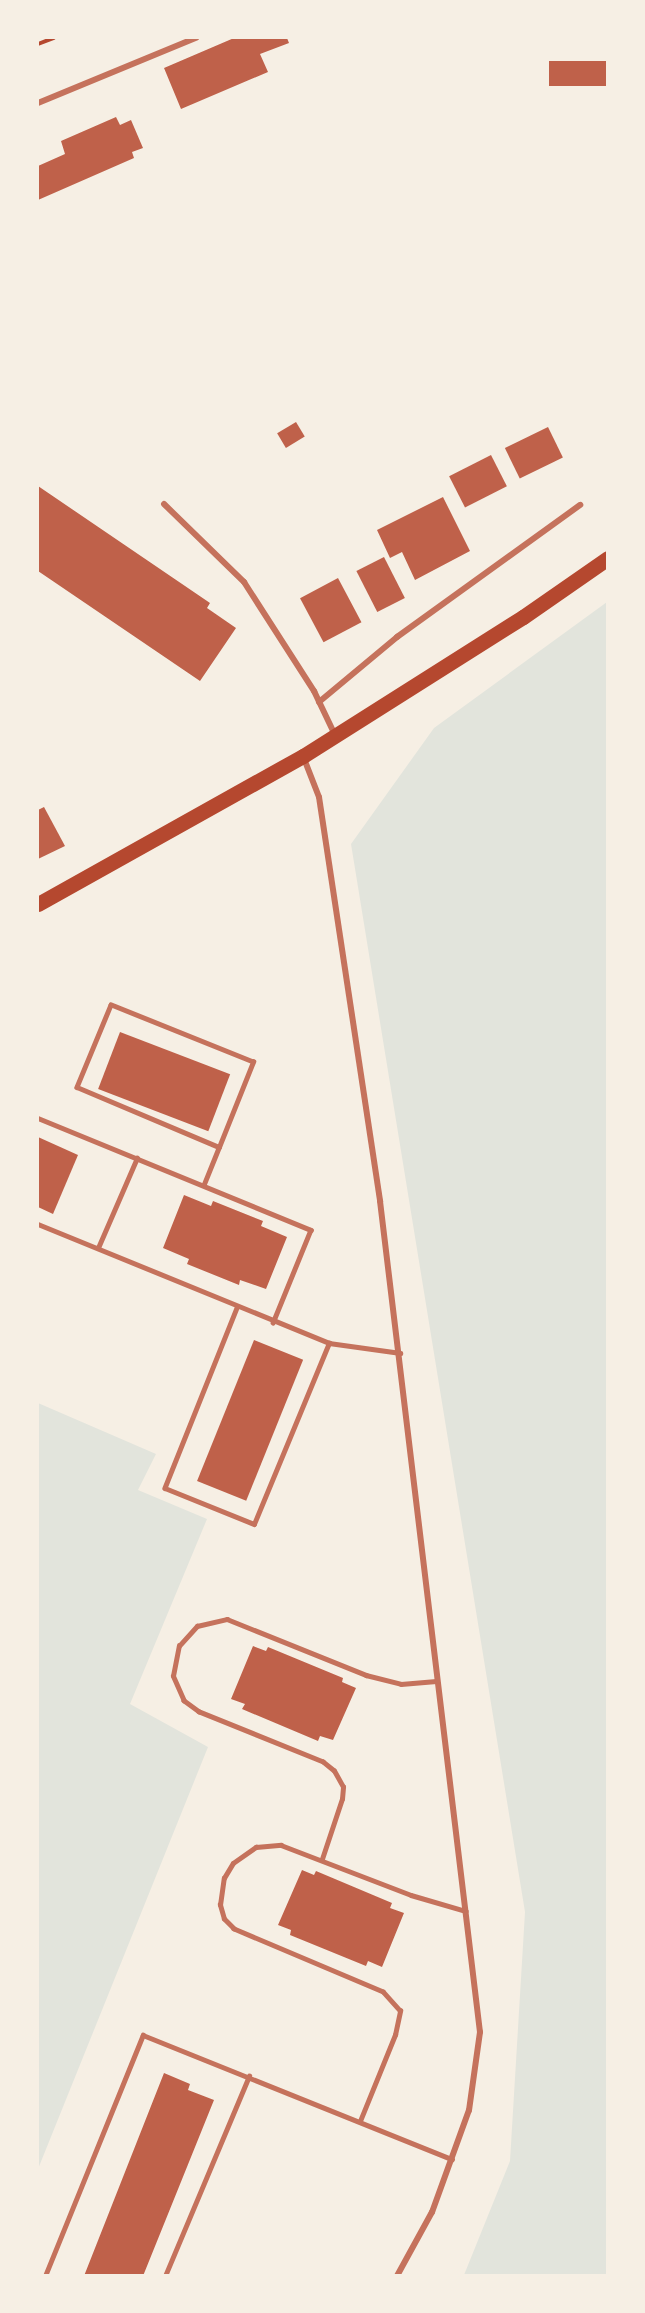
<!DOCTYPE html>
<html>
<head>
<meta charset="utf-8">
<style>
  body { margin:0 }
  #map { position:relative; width:645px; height:2313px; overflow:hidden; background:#f6efe4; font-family:Rubik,sans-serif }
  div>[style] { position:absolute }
  .green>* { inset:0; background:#e2e4dc }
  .building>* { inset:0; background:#bf614a; transform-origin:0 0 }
  .path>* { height:4px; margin:-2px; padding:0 2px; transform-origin:2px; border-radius:2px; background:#b5482f }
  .service>* { height:4.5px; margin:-2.25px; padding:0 2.25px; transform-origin:2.25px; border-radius:2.25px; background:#c5725c }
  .minor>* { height:6px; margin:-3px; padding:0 3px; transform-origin:3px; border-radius:3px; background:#c5725c }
  .primary>* { height:15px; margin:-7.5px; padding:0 7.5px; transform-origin:7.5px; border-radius:7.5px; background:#b5482f }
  span { translate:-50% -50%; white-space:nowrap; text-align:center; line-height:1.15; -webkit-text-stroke:5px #f6efe4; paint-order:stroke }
  .frame { position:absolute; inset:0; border:39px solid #f6efe4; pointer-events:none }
</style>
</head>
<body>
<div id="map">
  <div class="green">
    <div style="clip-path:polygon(607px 602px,607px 2275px,464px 2275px,510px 2161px,525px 1912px,351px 844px,434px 728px)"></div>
    <div style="clip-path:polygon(38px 1403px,156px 1454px,138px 1490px,207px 1519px,130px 1704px,208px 1747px,38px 2169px)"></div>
  </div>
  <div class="building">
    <div style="clip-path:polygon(234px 38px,287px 38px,289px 43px,260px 54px,268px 72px,181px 109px,164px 68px)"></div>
    <div style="left:608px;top:61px;width:25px;height:59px;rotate:90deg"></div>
    <div style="clip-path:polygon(116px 117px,120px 125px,131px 120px,143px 148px,132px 152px,134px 158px,38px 200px,38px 166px,65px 154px,61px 141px)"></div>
    <div style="left:296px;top:422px;width:17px;height:22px;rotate:59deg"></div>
    <div style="left:548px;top:427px;width:34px;height:48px;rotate:64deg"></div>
    <div style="left:491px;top:455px;width:35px;height:47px;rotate:63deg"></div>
    <div style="clip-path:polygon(38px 486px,210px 603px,207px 608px,236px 628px,200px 681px,38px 571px)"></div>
    <div style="clip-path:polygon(443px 497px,470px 551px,415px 580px,402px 552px,390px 558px,377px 530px)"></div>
    <div style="left:384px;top:557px;width:46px;height:31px;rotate:63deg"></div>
    <div style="left:338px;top:578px;width:50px;height:43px;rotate:62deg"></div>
    <div style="clip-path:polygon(44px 807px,65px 846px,38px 859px,38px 810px)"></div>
    <div style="left:120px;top:1032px;width:118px;height:61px;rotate:21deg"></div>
    <div style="clip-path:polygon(38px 1137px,78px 1155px,53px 1214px,38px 1207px)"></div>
    <div style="clip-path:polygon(184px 1195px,211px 1206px,213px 1201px,263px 1221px,261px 1226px,287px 1237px,266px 1289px,240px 1280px,239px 1285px,187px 1264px,189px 1259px,163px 1248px)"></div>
    <div style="left:254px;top:1340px;width:53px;height:152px;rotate:22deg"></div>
    <div style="clip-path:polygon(253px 1646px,266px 1651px,268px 1647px,343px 1678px,342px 1682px,356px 1688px,333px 1740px,320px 1736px,318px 1741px,242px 1709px,245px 1704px,231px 1699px)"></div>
    <div style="clip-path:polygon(302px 1870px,314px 1875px,316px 1871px,392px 1903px,390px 1908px,404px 1913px,382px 1967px,368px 1961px,366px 1966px,290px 1935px,291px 1930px,278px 1925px)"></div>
    <div style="clip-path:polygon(164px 2073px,190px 2084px,188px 2090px,214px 2100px,143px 2276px,84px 2276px)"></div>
  </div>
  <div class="path">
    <div style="left:38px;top:44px;width:17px;rotate:-21deg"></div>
  </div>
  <div class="service">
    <div style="left:38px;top:1118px;width:295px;rotate:22.3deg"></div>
    <div style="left:311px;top:1230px;width:100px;rotate:112.2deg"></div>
    <div style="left:204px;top:1184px;width:40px;rotate:-68deg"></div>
    <div style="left:219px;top:1147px;width:92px;rotate:-68.2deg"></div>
    <div style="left:253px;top:1062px;width:153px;rotate:-158.1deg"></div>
    <div style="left:111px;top:1005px;width:89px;rotate:112.5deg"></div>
    <div style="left:77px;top:1087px;width:154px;rotate:22.9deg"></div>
    <div style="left:38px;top:1224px;width:314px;rotate:22.2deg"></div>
    <div style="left:329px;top:1343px;width:72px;rotate:8deg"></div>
    <div style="left:98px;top:1248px;width:98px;rotate:-66.6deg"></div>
    <div style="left:237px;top:1308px;width:194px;rotate:111.8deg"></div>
    <div style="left:165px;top:1488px;width:96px;rotate:22deg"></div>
    <div style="left:254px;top:1524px;width:196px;rotate:-67.5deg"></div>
    <div style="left:322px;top:1859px;width:63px;rotate:-71.6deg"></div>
    <div style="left:342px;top:1799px;width:12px;rotate:-85deg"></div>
    <div style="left:343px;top:1787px;width:18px;rotate:-119deg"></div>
    <div style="left:334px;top:1771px;width:14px;rotate:-141deg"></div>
    <div style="left:323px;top:1762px;width:134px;rotate:-158deg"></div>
    <div style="left:199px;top:1712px;width:19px;rotate:-144deg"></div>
    <div style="left:184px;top:1701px;width:27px;rotate:-114deg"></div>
    <div style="left:173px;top:1676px;width:31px;rotate:-79deg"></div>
    <div style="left:179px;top:1646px;width:27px;rotate:-48deg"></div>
    <div style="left:197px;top:1626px;width:31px;rotate:-13deg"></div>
    <div style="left:227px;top:1619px;width:150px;rotate:21.9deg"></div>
    <div style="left:366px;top:1675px;width:36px;rotate:14deg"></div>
    <div style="left:401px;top:1684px;width:35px;rotate:-5deg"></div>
    <div style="left:360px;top:2121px;width:93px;rotate:-67.9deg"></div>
    <div style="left:395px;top:2035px;width:25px;rotate:-78deg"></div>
    <div style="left:400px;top:2011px;width:25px;rotate:-132deg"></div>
    <div style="left:383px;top:1992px;width:162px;rotate:-157.1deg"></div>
    <div style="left:234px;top:1929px;width:14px;rotate:-135deg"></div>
    <div style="left:224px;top:1919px;width:15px;rotate:-106deg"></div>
    <div style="left:220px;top:1905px;width:27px;rotate:-82deg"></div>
    <div style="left:224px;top:1878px;width:17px;rotate:-59deg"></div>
    <div style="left:233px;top:1863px;width:28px;rotate:-35deg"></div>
    <div style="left:256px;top:1847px;width:25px;rotate:-5deg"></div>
    <div style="left:281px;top:1845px;width:139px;rotate:21deg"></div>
    <div style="left:411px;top:1895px;width:57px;rotate:16.2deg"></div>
    <div style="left:45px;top:2276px;width:260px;rotate:-67.9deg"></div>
    <div style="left:143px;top:2035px;width:333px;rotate:21.9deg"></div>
    <div style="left:165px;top:2276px;width:217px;rotate:-67.2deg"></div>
  </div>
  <div class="minor">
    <div style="left:38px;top:103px;width:171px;rotate:-22.4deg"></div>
    <div style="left:164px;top:504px;width:112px;rotate:44.3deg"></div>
    <div style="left:244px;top:582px;width:130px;rotate:57.3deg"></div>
    <div style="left:314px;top:691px;width:49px;rotate:64.5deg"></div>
    <div style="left:319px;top:702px;width:102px;rotate:-39.8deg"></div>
    <div style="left:397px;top:637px;width:226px;rotate:-35.8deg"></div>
    <div style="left:303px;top:756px;width:44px;rotate:68.7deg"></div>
    <div style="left:319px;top:797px;width:409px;rotate:81.4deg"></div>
    <div style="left:380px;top:1201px;width:837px;rotate:83.14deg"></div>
    <div style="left:480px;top:2032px;width:79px;rotate:98deg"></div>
    <div style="left:469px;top:2110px;width:109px;rotate:109.9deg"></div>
    <div style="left:432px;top:2212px;width:73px;rotate:118.7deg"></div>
  </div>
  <div class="primary">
    <div style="left:38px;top:904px;width:304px;rotate:-29.2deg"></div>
    <div style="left:303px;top:756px;width:260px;rotate:-32.3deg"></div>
    <div style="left:523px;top:617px;width:103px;rotate:-34.8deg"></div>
  </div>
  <div class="frame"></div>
</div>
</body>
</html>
